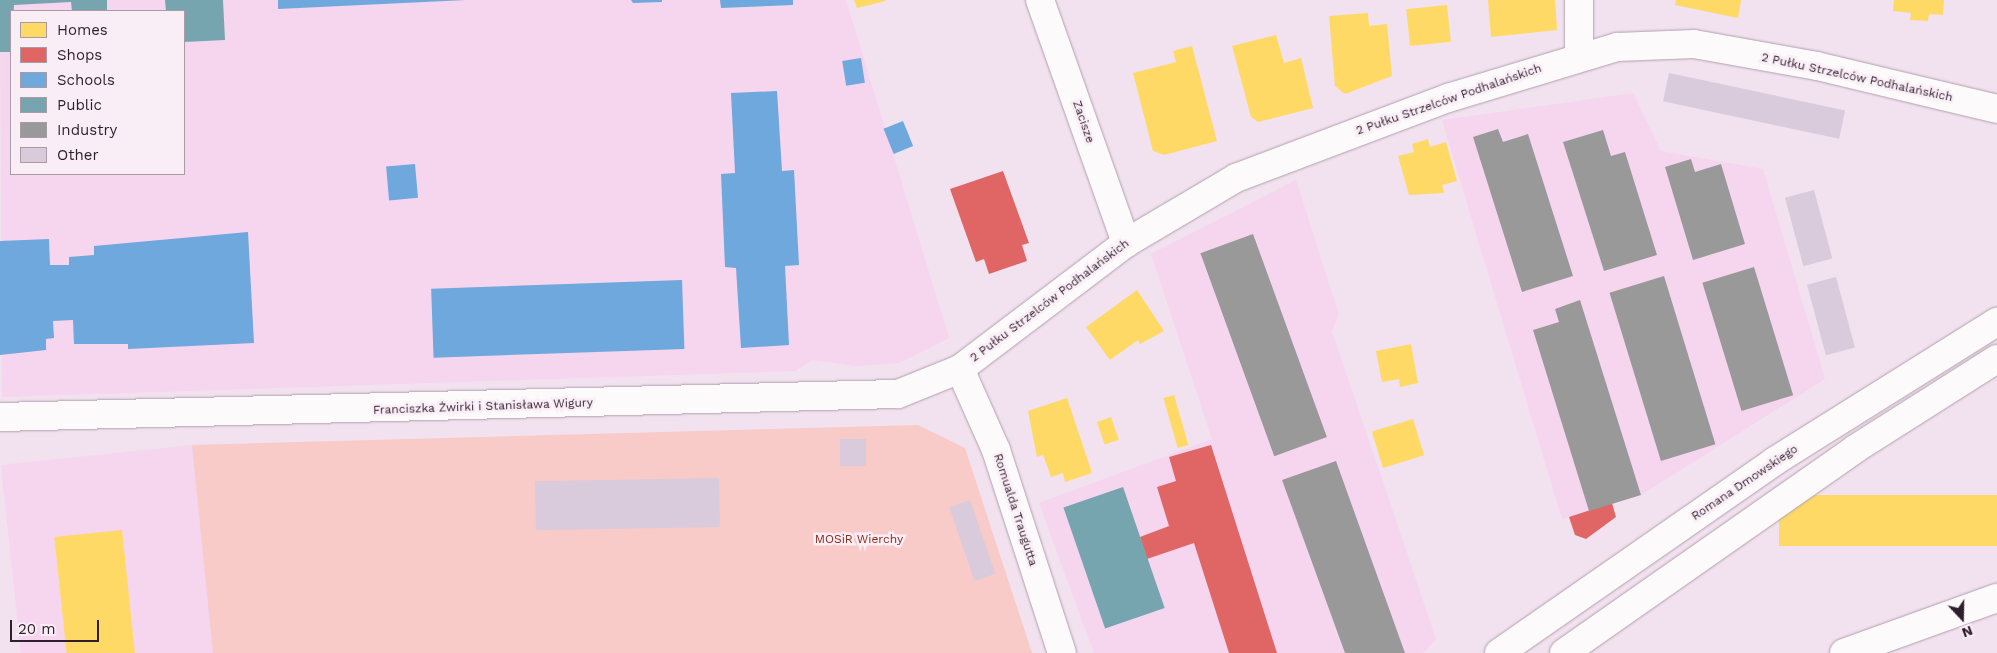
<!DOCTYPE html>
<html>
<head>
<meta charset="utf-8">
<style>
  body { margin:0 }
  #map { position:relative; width:1997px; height:653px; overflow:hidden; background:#f2e1ee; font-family:"Work Sans",sans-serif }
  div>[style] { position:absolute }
  .built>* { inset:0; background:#f6d5ef; transform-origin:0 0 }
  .green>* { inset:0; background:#f8cac8 }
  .homes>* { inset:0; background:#ffd966; transform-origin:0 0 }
  .shops>* { inset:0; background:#e06666 }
  .schools>* { inset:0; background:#6fa8dc; transform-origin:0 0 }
  .public>* { inset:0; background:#76a5af; transform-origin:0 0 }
  .industry>* { inset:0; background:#999; transform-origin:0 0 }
  .building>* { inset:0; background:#d9cbdb; transform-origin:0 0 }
  .roads { filter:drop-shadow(0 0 1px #b0a0ad) drop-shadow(0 0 1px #b0a0ad) }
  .minor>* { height:28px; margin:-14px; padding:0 14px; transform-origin:14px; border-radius:14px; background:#fdfafc }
  .secondary>* { height:28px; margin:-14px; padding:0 14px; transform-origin:14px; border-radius:14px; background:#fdfafc }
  span { translate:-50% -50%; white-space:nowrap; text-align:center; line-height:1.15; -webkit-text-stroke:5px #f9eef6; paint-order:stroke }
  .street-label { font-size:12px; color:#301e2d }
  .park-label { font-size:12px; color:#8c2a15 }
  .legend { position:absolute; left:10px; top:10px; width:175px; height:165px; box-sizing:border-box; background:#f9eef6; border:1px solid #a99ba6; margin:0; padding:6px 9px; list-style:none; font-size:15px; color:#301e2d }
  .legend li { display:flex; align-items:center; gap:10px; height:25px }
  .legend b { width:25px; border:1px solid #a99ba6 }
  .north { position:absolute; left:1937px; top:593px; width:50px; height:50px; -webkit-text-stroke:4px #f9eef6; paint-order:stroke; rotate:159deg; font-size:14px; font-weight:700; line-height:20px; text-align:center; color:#301e2d }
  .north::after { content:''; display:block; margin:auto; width:18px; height:22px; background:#301e2d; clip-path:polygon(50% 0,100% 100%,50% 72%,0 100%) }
  .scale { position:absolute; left:10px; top:620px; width:89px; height:22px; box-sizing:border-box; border:2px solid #301e2d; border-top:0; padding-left:6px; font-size:15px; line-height:18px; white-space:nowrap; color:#301e2d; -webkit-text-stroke:4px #f9eef6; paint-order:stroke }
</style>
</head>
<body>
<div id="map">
  <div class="built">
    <div style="clip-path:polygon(evenodd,0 0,846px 0,949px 338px,899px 363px,856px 366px,813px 360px,795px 371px,2px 397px,0 0,11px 11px,184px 11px,184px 174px,11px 174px,11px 11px)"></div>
    <div style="clip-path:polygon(1633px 93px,1661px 151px,1763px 169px,1825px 379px,1641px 495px,1562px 519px,1442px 120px)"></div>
    <div style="clip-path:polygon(1296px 180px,1339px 315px,1332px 331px,1436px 639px,1423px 653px,1094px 653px,1039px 503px,1212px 439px,1151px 254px)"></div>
    <div style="left:192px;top:445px;width:209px;height:192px;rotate:84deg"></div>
  </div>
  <div class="green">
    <div style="clip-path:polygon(918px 425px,965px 448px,1032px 653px,213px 653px,192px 445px)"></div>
  </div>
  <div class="homes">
    <div style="clip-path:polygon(854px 0,885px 0,885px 1px,857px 8px)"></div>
    <div style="clip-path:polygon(1488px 0,1555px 0,1557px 30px,1491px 37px)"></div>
    <div style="clip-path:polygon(1676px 0,1741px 0,1738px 18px,1675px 5px)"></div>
    <div style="clip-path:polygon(1894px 0,1944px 0,1943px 15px,1929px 14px,1928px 21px,1910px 20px,1911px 13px,1893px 11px)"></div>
    <div style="left:1447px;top:5px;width:37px;height:41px;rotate:84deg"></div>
    <div style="clip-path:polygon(1368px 13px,1369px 26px,1387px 24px,1392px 76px,1345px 94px,1335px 86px,1329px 16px)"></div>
    <div style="clip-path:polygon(1276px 35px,1284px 63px,1301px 58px,1313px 108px,1258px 122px,1251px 117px,1232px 46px)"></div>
    <div style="clip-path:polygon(1192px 46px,1217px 141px,1164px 155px,1153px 151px,1133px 73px,1176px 62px,1173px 51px)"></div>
    <div style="clip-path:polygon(1428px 139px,1430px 147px,1446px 142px,1457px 181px,1442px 185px,1444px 193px,1409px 195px,1398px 156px,1414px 152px,1412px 144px)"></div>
    <div style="clip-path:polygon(1137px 290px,1164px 331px,1140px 344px,1138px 340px,1110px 360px,1086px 327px)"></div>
    <div style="clip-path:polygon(1411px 344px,1418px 383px,1400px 387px,1399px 379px,1382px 382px,1376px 351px)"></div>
    <div style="left:1174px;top:395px;width:52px;height:11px;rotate:74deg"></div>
    <div style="clip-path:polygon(1067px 398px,1092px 473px,1065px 482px,1063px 473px,1051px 477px,1043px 455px,1037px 457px,1028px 411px)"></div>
    <div style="left:1111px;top:417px;width:24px;height:15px;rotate:71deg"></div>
    <div style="left:1413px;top:419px;width:38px;height:43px;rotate:73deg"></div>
    <div style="left:1997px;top:495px;width:51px;height:218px;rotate:90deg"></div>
    <div style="left:122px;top:530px;width:124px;height:68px;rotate:84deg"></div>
  </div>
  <div class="shops">
    <div style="clip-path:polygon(1003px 171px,1029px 243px,1022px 245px,1027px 261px,989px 274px,984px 259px,976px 262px,950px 189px)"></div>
    <div style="clip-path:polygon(1211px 445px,1277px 653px,1229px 653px,1194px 543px,1147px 559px,1140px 537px,1169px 526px,1157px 487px,1176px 481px,1169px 457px)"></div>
    <div style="clip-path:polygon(1612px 503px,1616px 517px,1586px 539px,1575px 535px,1569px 517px)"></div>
  </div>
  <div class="schools">
    <div style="clip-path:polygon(278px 0,466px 0,278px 9px)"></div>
    <div style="clip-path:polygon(631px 0,662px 0,662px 2px,633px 3px)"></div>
    <div style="clip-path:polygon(720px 0,793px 0,793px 5px,721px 8px)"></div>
    <div style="left:861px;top:58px;width:25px;height:19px;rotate:81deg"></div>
    <div style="clip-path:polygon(777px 91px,782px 171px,794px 170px,799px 265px,785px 266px,789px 345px,741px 348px,736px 268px,725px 267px,721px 174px,735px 173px,731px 93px)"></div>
    <div style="left:903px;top:121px;width:27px;height:21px;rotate:68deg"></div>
    <div style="left:415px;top:164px;width:34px;height:29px;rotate:85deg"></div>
    <div style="clip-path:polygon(248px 232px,254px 343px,128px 349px,128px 344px,74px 344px,73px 320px,53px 321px,54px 338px,46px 339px,46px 350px,0 355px,0 241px,49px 239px,50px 265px,69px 265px,69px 257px,94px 255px,94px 246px)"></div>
    <div style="left:682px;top:280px;width:69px;height:251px;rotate:88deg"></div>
  </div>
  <div class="public">
    <div style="clip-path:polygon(0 0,107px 0,107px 11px,72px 11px,71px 2px,14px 5px,11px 52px,0 52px)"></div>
    <div style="clip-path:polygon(165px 0,223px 0,225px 40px,184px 42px,184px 11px,166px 11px)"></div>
    <div style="left:1123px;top:487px;width:128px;height:63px;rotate:71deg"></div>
  </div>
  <div class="industry">
    <div style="clip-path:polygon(1498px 129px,1503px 142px,1528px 134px,1573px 276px,1522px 292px,1473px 137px)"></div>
    <div style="clip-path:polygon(1603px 130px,1611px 156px,1625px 152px,1657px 255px,1604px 271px,1563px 142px)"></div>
    <div style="clip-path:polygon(1691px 159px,1695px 172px,1721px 164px,1745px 244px,1693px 260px,1665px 167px)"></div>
    <div style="left:1253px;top:234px;width:216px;height:56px;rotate:70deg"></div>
    <div style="left:1754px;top:267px;width:134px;height:54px;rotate:73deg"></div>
    <div style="left:1664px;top:276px;width:176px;height:57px;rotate:73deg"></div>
    <div style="clip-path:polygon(1580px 300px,1641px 495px,1589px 511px,1533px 330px,1559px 322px,1555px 309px)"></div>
    <div style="clip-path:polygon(1336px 461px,1373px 564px,1405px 653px,1345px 653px,1282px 480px)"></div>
  </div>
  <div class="building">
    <div style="left:1669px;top:73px;width:180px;height:29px;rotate:12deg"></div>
    <div style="left:1814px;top:190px;width:71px;height:30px;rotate:75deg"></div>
    <div style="left:1836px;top:277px;width:73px;height:30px;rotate:75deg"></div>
    <div style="left:840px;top:439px;width:26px;height:27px"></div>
    <div style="left:719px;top:478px;width:49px;height:184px;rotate:89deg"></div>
    <div style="left:970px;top:500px;width:78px;height:22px;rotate:71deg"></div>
  </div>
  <div class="roads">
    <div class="minor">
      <div style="left:1040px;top:0;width:258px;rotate:70.5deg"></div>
      <div style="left:1579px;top:0;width:56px;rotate:90deg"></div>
      <div style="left:960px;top:369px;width:89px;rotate:66deg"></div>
      <div style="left:996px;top:450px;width:213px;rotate:72deg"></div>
      <div style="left:0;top:417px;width:898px;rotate:-1.47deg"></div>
      <div style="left:898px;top:394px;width:67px;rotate:-22deg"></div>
      <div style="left:960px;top:369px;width:208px;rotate:-37.2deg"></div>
      <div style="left:1126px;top:243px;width:128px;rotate:-30.6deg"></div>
      <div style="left:1236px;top:178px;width:227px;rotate:-20.7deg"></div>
      <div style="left:1448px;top:98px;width:177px;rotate:-16.8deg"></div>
      <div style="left:1617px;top:47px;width:77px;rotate:-2.2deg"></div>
      <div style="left:1694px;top:44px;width:125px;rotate:10.1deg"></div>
      <div style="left:1817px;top:66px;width:185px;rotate:13.4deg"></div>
      <div style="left:1844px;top:653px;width:163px;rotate:-19.8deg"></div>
    </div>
    <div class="secondary">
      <div style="left:1499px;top:653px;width:336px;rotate:-34.8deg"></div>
      <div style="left:1775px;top:461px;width:262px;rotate:-32.1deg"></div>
      <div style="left:1564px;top:653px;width:355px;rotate:-35deg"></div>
      <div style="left:1855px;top:449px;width:168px;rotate:-32.4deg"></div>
    </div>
  </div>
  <div class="street-label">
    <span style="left:1857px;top:78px;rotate:12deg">2 Pułku Strzelców Podhalańskich</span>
    <span style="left:1449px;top:100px;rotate:-19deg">2 Pułku Strzelców Podhalańskich</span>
    <span style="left:1083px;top:122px;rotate:71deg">Zacisze</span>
    <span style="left:1050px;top:301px;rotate:-37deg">2 Pułku Strzelców Podhalańskich</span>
    <span style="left:483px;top:407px;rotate:-2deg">Franciszka Żwirki i Stanisława Wigury</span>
    <span style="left:1745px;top:483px;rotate:-34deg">Romana Dmowskiego</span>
    <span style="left:1015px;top:510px;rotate:72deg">Romualda Traugutta</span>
  </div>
  <div class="park-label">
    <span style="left:859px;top:540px">MOSiR Wierchy</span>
  </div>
  <ul class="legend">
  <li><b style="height:14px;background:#ffd966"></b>Homes</li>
  <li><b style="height:14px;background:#e06666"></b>Shops</li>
  <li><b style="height:14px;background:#6fa8dc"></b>Schools</li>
  <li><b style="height:14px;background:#76a5af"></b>Public</li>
  <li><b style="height:14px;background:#999"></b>Industry</li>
  <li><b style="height:14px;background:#d9cbdb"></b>Other</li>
  </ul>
  <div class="north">N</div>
  <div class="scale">20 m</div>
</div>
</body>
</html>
